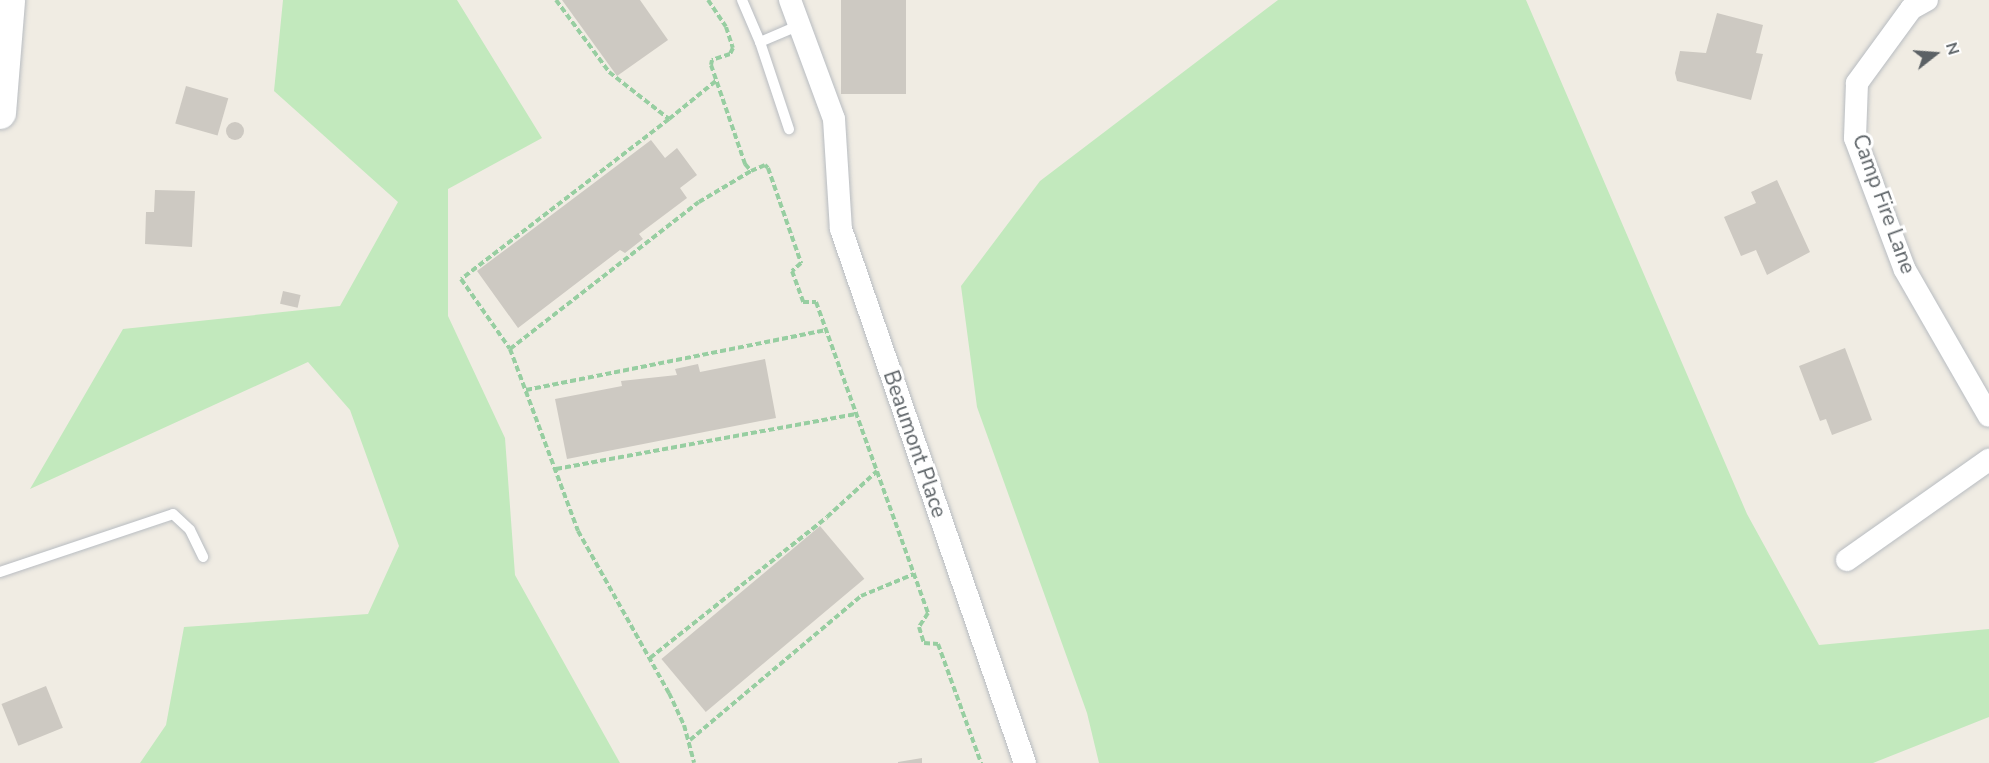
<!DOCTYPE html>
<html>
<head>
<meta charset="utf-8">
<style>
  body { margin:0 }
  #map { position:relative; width:1989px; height:763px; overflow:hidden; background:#f0ece3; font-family:"Nunito Sans",sans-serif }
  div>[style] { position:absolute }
  .green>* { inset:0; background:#c2e9bd }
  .building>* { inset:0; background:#cdc9c2; transform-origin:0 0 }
  .round { border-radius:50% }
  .path>* { height:4px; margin-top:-2px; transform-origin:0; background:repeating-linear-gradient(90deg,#97cea1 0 6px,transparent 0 9px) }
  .roads { filter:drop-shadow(0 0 2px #b8bcc1) drop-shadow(0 0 2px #b8bcc1) }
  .service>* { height:10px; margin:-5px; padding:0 5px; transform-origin:5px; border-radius:5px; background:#fff }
  .minor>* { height:22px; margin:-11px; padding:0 11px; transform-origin:11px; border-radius:11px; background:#fff }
  .secondary>* { height:32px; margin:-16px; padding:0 16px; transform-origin:16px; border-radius:16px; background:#fff }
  span { translate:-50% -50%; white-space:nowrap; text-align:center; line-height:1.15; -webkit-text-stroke:6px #fff; paint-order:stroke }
  .street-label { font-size:21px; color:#5b6165 }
  .north { position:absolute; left:1905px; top:24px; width:60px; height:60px; -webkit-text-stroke:4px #fff; paint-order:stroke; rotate:73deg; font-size:16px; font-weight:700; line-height:24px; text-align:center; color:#5b6165 }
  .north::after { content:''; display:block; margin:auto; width:21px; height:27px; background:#5b6165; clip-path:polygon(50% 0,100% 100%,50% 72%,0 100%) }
</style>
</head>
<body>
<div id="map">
  <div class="green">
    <div style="clip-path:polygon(283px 0,457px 0,542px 138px,448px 189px,448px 316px,505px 438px,515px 575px,620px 763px,140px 763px,166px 725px,184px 627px,368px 614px,399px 546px,350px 410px,308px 362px,30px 489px,123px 329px,340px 306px,398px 202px,274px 91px)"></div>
    <div style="clip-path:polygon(1278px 0,1526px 0,1747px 514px,1819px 645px,1989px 629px,1989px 717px,1873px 763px,1099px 763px,1087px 713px,977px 407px,961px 286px,1040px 181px)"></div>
  </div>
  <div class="building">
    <div style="clip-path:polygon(562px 0,640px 0,668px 40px,617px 76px)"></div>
    <div style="left:841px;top:0;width:65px;height:94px"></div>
    <div style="clip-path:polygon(1717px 13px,1763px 25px,1756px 53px,1763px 54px,1751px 100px,1677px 81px,1675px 73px,1680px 51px,1706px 53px)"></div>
    <div style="left:186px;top:86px;width:44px;height:39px;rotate:16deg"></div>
    <div class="round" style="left:226px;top:122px;width:18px;height:18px"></div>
    <div style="clip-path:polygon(651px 140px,665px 158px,677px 148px,697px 175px,680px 188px,687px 198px,639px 234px,643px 239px,625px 253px,620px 250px,518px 328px,477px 271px)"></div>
    <div style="clip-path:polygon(1777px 180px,1810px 252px,1767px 275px,1756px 250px,1741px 256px,1724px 217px,1756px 203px,1751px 192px)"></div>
    <div style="clip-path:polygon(155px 190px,195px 191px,192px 247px,145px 244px,146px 212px,154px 212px)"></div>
    <div style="left:283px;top:291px;width:18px;height:13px;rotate:13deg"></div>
    <div style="clip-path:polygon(1845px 348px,1872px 420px,1832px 435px,1826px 419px,1820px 421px,1799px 366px)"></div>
    <div style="clip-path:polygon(765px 359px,776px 418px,567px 459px,555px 399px,622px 386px,621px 381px,677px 375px,675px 369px,698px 364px,700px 372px)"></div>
    <div style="left:820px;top:526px;width:69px;height:207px;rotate:50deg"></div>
    <div style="left:46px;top:686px;width:45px;height:48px;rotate:68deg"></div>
    <div style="clip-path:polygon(922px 758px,922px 763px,898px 763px,898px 762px)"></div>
  </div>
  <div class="path">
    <div style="left:556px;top:0;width:89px;rotate:53.6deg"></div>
    <div style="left:609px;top:72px;width:76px;rotate:38.1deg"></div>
    <div style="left:669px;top:119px;width:262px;rotate:142.4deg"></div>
    <div style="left:461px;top:279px;width:85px;rotate:55deg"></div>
    <div style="left:510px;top:349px;width:194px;rotate:69.5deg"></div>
    <div style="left:578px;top:531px;width:186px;rotate:60.7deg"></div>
    <div style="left:669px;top:693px;width:35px;rotate:65deg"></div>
    <div style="left:684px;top:725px;width:39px;rotate:75deg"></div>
    <div style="left:708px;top:0;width:32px;rotate:56deg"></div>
    <div style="left:726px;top:27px;width:22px;rotate:72deg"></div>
    <div style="left:733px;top:48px;width:7px;rotate:117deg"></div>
    <div style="left:730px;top:54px;width:19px;rotate:162deg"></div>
    <div style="left:712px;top:60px;width:5px;rotate:101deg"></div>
    <div style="left:711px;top:65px;width:105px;rotate:71deg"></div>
    <div style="left:745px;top:164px;width:9px;rotate:49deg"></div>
    <div style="left:751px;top:171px;width:15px;rotate:-23deg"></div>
    <div style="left:765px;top:165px;width:4px;rotate:45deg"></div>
    <div style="left:768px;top:168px;width:101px;rotate:70.8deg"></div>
    <div style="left:801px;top:263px;width:12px;rotate:138deg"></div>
    <div style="left:792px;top:271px;width:33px;rotate:70deg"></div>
    <div style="left:803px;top:302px;width:13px"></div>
    <div style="left:816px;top:302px;width:331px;rotate:70.2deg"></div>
    <div style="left:928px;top:613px;width:17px;rotate:123deg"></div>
    <div style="left:919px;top:627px;width:17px;rotate:73deg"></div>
    <div style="left:924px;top:643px;width:14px;rotate:4deg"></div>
    <div style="left:938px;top:644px;width:127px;rotate:70.1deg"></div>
    <div style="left:669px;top:119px;width:62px;rotate:-39.1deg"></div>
    <div style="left:510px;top:349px;width:239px;rotate:-37.9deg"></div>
    <div style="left:699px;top:202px;width:61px;rotate:-30.8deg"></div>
    <div style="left:526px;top:390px;width:306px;rotate:-11.3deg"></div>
    <div style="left:556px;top:469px;width:305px;rotate:-10.4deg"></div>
    <div style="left:650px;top:658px;width:226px;rotate:-38.5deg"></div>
    <div style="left:827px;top:517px;width:68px;rotate:-42.6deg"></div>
    <div style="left:690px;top:740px;width:224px;rotate:-40.1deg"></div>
    <div style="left:861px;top:596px;width:57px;rotate:-22.5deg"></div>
  </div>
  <div class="roads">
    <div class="service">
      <div style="left:742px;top:0;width:46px;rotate:66.8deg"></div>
      <div style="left:760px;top:42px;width:43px;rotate:-23deg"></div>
      <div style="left:760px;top:42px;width:92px;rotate:71.6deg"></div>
      <div style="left:0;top:572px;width:182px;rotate:-18.5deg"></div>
      <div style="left:173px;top:514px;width:23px;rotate:43deg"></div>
      <div style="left:190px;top:530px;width:30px;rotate:64deg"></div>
    </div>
    <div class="minor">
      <div style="left:790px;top:0;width:127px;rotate:69.7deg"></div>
      <div style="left:834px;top:119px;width:110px;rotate:86.4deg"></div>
      <div style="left:841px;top:229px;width:565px;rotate:70.99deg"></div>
      <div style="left:1927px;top:0;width:18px;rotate:151deg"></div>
      <div style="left:1911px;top:9px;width:92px;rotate:126.1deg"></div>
      <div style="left:1857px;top:83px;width:55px;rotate:92.1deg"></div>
      <div style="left:1855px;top:138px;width:141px;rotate:69.3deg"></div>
      <div style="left:1905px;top:270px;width:168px;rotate:60.1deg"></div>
      <div style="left:1847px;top:560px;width:174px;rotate:-35.2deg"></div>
    </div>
    <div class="secondary">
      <div style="left:0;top:113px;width:113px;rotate:-85.4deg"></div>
    </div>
  </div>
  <div class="street-label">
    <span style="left:1884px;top:204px;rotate:70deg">Camp Fire Lane</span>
    <span style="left:915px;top:444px;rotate:71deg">Beaumont Place</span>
  </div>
  <div class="north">N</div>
</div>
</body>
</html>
